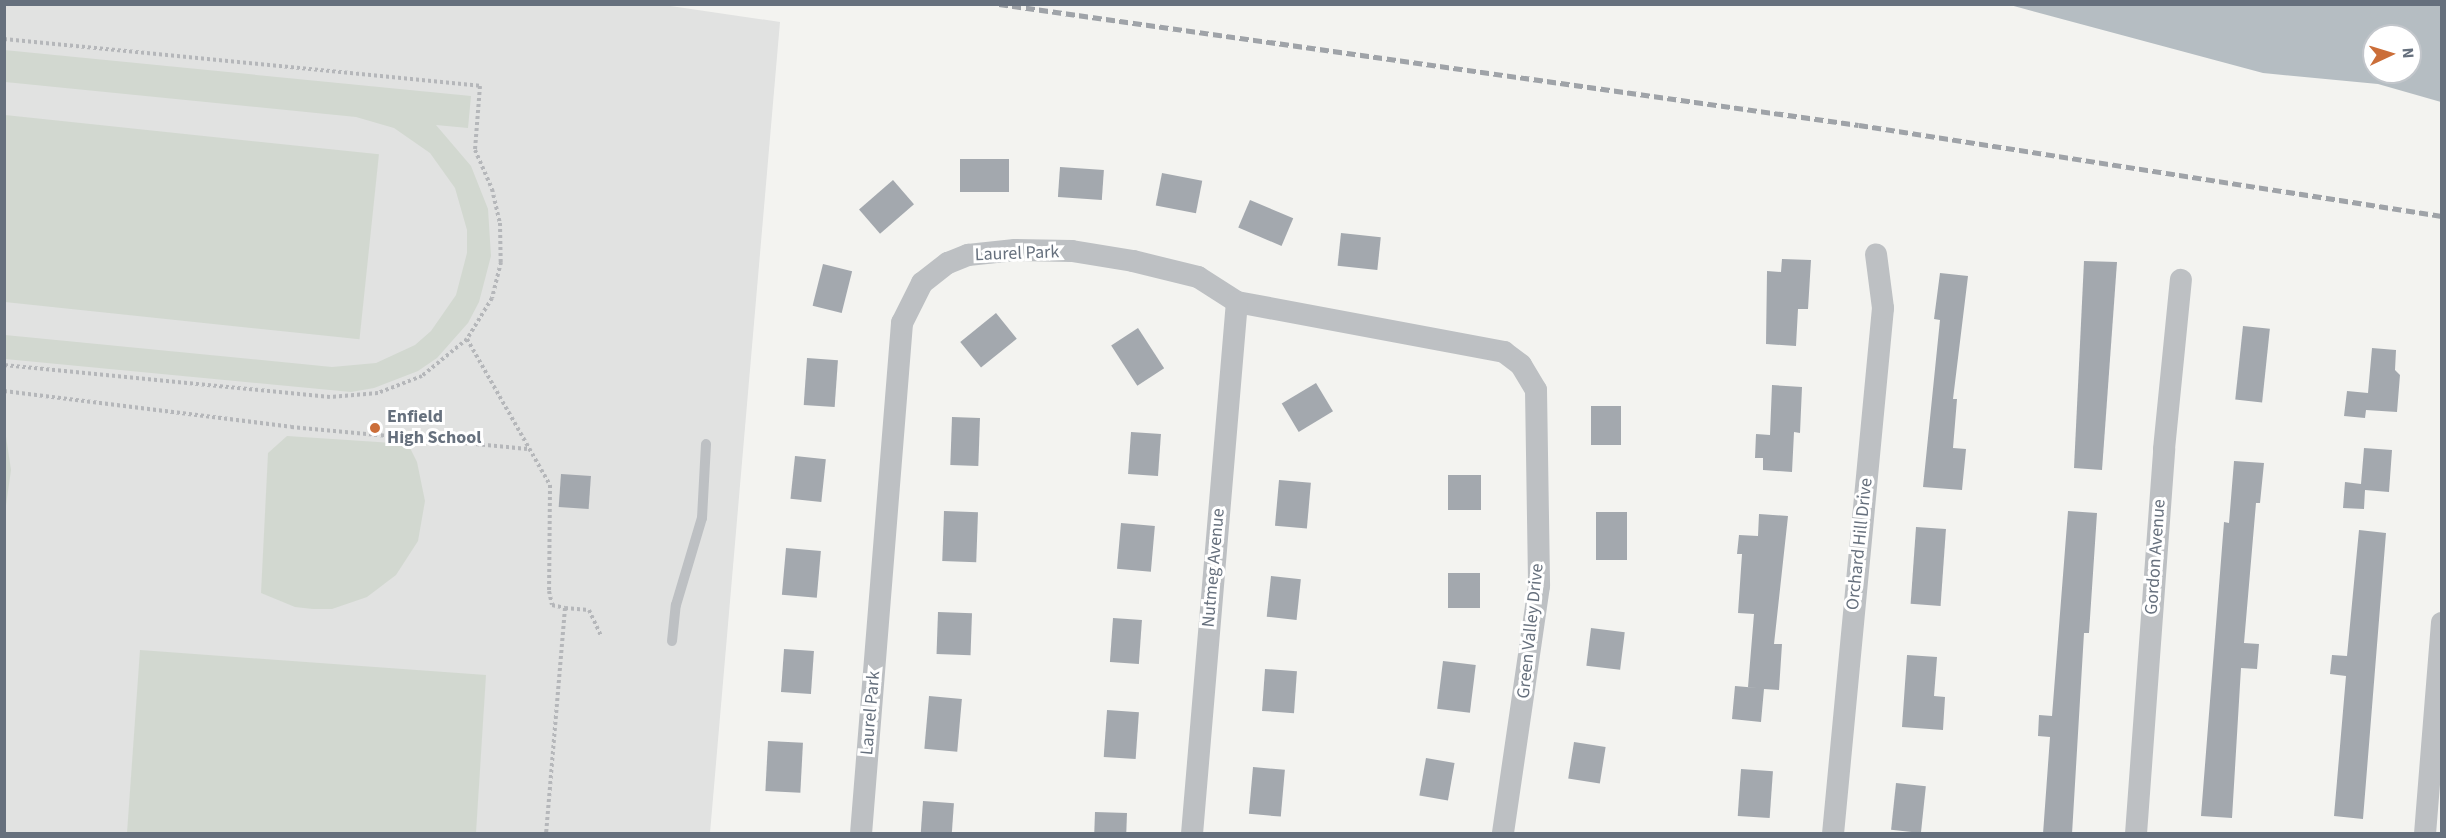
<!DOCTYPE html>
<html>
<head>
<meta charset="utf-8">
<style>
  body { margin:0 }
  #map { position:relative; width:2446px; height:838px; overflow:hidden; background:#f3f3f0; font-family:"Source Sans 3",sans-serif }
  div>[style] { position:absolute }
  .built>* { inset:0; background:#e1e2e1 }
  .green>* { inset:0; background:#d2d8d0; transform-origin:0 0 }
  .water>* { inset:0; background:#b5bdc2 }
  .building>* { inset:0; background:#a3a8ae; transform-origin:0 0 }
  .path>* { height:4px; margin-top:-2px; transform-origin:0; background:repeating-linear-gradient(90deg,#b5b7ba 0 3px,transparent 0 6px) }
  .service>* { height:10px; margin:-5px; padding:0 5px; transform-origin:5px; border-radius:5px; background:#bdc0c3 }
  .minor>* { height:22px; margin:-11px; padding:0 11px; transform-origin:11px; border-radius:11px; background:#bdc0c3 }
  .rail>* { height:4.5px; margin-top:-2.25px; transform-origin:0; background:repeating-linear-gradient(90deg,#9fa3a8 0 9px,transparent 0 13.5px) }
  .dots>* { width:16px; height:16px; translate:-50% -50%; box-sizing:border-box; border:3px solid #fff; border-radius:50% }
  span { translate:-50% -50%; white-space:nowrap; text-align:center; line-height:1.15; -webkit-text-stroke:6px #fff; paint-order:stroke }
  .street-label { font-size:18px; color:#66707d }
  .poi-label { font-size:18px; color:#66707d; font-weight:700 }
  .left { translate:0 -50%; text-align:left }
  .frame { position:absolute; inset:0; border:6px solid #66707d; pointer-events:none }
  .north { position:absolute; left:2362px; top:24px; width:60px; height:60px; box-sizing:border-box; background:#fff; border:2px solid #c2c6cb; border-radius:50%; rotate:86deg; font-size:16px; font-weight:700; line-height:24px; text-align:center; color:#66707d }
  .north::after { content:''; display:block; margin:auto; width:21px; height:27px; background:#cb6e39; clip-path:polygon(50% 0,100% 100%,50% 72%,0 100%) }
</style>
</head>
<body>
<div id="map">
  <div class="built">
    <div style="clip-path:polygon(657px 4px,780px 22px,710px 833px,5px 834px,5px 5px)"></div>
  </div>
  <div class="green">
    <div style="clip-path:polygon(4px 50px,471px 96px,468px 128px,436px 125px,471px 166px,488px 209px,491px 256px,479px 302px,468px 323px,437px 358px,418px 371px,374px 388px,351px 392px,5px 359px,5px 335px,332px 367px,376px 363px,415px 345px,431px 331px,456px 295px,467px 253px,467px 230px,455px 188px,430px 153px,394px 128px,356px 117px,5px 82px)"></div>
    <div style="left:5px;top:115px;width:376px;height:186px;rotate:6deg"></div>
    <div style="clip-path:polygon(5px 430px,11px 470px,5px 512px)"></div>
    <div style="clip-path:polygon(287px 436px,408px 444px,417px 462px,425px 501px,418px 541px,396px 575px,367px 597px,332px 609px,313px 609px,295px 607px,261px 593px,268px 453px)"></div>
    <div style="clip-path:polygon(140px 650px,486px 675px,476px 833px,127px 833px)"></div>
  </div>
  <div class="water">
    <div style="clip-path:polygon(evenodd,2010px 5px,2441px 5px,2441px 102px,2378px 84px,2263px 73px,2010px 5px,2374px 36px,2410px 36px,2410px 72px,2374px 72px,2374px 36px)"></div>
  </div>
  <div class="building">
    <div style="left:1009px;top:159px;width:33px;height:49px;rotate:90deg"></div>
    <div style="left:1060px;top:167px;width:44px;height:30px;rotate:4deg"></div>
    <div style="left:1162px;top:173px;width:41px;height:33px;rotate:11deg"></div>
    <div style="left:893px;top:180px;width:32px;height:45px;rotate:49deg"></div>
    <div style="left:1250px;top:200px;width:47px;height:30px;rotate:23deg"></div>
    <div style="left:1341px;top:233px;width:40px;height:33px;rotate:6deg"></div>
    <div style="clip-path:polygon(1782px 259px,1811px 260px,1808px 309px,1798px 309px,1796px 346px,1766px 344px,1767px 271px,1781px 272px)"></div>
    <div style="clip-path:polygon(2084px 261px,2117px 262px,2102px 470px,2074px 468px)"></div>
    <div style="left:823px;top:264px;width:30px;height:43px;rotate:14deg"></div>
    <div style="clip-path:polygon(1940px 273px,1968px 276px,1953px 399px,1957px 399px,1953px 448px,1966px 449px,1962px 490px,1923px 487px,1940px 320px,1934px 319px)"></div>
    <div style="left:996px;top:313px;width:33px;height:46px;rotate:51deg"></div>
    <div style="left:2243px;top:326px;width:27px;height:74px;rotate:6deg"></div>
    <div style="left:1138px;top:328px;width:48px;height:32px;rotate:57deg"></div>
    <div style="clip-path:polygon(2372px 348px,2396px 350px,2395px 370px,2400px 375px,2397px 412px,2366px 410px,2365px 418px,2344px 416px,2347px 391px,2368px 393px)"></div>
    <div style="left:807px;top:358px;width:31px;height:47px;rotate:4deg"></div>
    <div style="left:1316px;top:383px;width:33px;height:40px;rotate:59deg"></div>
    <div style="clip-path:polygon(1772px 385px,1802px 387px,1800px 433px,1794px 432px,1792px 472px,1763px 470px,1763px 458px,1755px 458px,1756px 434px,1770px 435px)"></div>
    <div style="left:1591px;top:406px;width:30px;height:39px"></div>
    <div style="left:952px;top:417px;width:28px;height:48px;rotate:2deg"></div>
    <div style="left:1131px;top:432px;width:30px;height:42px;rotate:4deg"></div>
    <div style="clip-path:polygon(2364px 448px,2392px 450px,2389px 492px,2365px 490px,2364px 509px,2343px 508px,2345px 482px,2361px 484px)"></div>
    <div style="left:795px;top:456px;width:31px;height:43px;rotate:6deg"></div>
    <div style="clip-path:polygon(2234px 461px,2264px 463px,2260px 503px,2256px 503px,2244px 643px,2259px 644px,2257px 669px,2241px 668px,2232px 818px,2201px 816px,2224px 522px,2229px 523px)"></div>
    <div style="left:561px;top:474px;width:30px;height:33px;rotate:4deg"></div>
    <div style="left:1448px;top:475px;width:33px;height:35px"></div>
    <div style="left:1279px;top:480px;width:32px;height:46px;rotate:5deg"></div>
    <div style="left:944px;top:511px;width:34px;height:50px;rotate:2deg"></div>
    <div style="clip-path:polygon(2068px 511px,2097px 513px,2089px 633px,2084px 633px,2072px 834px,2043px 834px,2050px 737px,2038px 736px,2039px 715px,2052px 716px)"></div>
    <div style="left:1596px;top:512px;width:31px;height:48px"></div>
    <div style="clip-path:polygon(1759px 514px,1788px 516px,1774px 644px,1782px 644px,1779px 690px,1764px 689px,1761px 722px,1732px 719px,1735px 686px,1758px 688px,1748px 687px,1754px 614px,1738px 613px,1742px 554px,1737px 554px,1739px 535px,1758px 536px)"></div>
    <div style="left:1121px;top:523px;width:34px;height:46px;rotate:5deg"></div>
    <div style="left:1916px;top:527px;width:30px;height:77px;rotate:4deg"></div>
    <div style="clip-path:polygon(2359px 530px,2386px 533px,2363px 819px,2334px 816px,2346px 676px,2330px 674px,2332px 655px,2347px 656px)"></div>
    <div style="left:786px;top:548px;width:35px;height:47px;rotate:5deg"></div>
    <div style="left:1448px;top:573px;width:32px;height:35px"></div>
    <div style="left:1271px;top:576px;width:30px;height:41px;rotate:6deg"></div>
    <div style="left:938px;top:612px;width:34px;height:42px;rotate:2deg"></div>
    <div style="left:1113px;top:618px;width:29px;height:44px;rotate:4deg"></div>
    <div style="left:1591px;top:628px;width:34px;height:38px;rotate:7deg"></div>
    <div style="left:784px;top:649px;width:30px;height:43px;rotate:4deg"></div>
    <div style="clip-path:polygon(1907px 655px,1937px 657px,1934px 696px,1945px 697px,1943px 730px,1902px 727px)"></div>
    <div style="left:1443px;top:661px;width:33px;height:48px;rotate:7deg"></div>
    <div style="left:1265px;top:669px;width:32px;height:42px;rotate:4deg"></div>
    <div style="left:929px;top:696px;width:33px;height:53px;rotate:5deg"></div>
    <div style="left:1107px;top:710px;width:32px;height:47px;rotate:4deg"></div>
    <div style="left:768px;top:741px;width:35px;height:50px;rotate:3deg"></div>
    <div style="left:1574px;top:742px;width:32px;height:37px;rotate:9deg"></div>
    <div style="left:1426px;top:758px;width:29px;height:38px;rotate:10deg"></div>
    <div style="left:1253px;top:767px;width:32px;height:47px;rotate:5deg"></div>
    <div style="left:1741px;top:769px;width:32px;height:47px;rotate:4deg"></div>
    <div style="left:1896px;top:783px;width:30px;height:47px;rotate:6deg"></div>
    <div style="left:923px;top:801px;width:31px;height:33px;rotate:4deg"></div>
    <div style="left:1095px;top:812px;width:32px;height:22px;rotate:2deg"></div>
  </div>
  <div class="path">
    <div style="left:4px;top:39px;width:478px;rotate:5.6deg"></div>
    <div style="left:480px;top:86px;width:64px;rotate:94.5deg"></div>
    <div style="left:475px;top:150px;width:43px;rotate:66.4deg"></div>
    <div style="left:492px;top:189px;width:35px;rotate:77deg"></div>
    <div style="left:500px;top:223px;width:39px;rotate:89deg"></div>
    <div style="left:501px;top:262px;width:37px;rotate:104deg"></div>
    <div style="left:492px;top:298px;width:48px;rotate:121.4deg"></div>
    <div style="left:467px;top:339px;width:58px;rotate:140.6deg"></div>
    <div style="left:422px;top:376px;width:47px;rotate:158.9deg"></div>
    <div style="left:378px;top:393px;width:48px;rotate:175.2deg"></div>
    <div style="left:330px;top:397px;width:328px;rotate:-174.4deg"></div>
    <div style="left:467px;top:339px;width:168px;rotate:60.4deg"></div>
    <div style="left:550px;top:485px;width:106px;rotate:90.5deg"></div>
    <div style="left:549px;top:591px;width:14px;rotate:78deg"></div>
    <div style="left:552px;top:605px;width:13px;rotate:13deg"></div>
    <div style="left:565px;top:608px;width:227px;rotate:94.8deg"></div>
    <div style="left:4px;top:391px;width:289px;rotate:7.1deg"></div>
    <div style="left:291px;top:427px;width:237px;rotate:5.3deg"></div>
    <div style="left:565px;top:608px;width:24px;rotate:5deg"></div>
    <div style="left:589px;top:610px;width:29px;rotate:65deg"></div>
  </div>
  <div class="service">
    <div style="left:672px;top:641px;width:36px;rotate:-84deg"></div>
    <div style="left:676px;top:605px;width:91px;rotate:-73.4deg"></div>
    <div style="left:702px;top:518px;width:74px;rotate:-86.9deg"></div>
  </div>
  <div class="minor">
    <div style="left:861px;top:834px;width:513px;rotate:-85.41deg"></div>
    <div style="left:902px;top:323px;width:45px;rotate:-63.4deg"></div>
    <div style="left:922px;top:283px;width:33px;rotate:-38deg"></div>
    <div style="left:948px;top:263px;width:22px;rotate:-22deg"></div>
    <div style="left:968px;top:255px;width:47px;rotate:-6.1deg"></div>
    <div style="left:1015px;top:250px;width:57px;rotate:1deg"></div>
    <div style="left:1072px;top:251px;width:62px;rotate:9.3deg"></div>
    <div style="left:1133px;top:261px;width:67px;rotate:13.8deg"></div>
    <div style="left:1198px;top:277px;width:46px;rotate:32.7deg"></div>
    <div style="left:1237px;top:302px;width:272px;rotate:10.6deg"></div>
    <div style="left:1504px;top:352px;width:21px;rotate:37deg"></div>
    <div style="left:1521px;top:365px;width:29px;rotate:59deg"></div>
    <div style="left:1536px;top:390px;width:196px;rotate:89.1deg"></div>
    <div style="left:1539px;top:586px;width:251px;rotate:98.3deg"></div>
    <div style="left:1192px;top:834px;width:534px;rotate:-85.17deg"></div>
    <div style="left:1833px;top:834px;width:528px;rotate:-84.57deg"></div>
    <div style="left:1883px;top:308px;width:54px;rotate:-97.4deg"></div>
    <div style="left:2136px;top:834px;width:386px;rotate:-85.8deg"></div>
    <div style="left:2164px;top:449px;width:170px;rotate:-84.3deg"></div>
    <div style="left:2425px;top:834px;width:212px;rotate:-85.4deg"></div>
  </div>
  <div class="rail">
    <div style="left:999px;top:4px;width:868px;rotate:8.01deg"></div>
    <div style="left:1859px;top:125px;width:590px;rotate:8.87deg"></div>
  </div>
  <div class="dots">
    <div style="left:375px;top:428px;background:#cb6e39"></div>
  </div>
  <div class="street-label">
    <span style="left:1017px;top:254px;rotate:-2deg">Laurel Park</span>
    <span style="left:1860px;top:544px;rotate:-84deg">Orchard Hill Drive</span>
    <span style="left:2156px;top:557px;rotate:-86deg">Gordon Avenue</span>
    <span style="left:1214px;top:568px;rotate:-85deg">Nutmeg Avenue</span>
    <span style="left:1531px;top:631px;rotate:-84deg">Green Valley Drive</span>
    <span style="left:871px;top:713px;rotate:-85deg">Laurel Park</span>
  </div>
  <div class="poi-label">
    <span class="left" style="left:387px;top:428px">Enfield<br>High School</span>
  </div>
  <div class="frame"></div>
  <div class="north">N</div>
</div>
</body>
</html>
